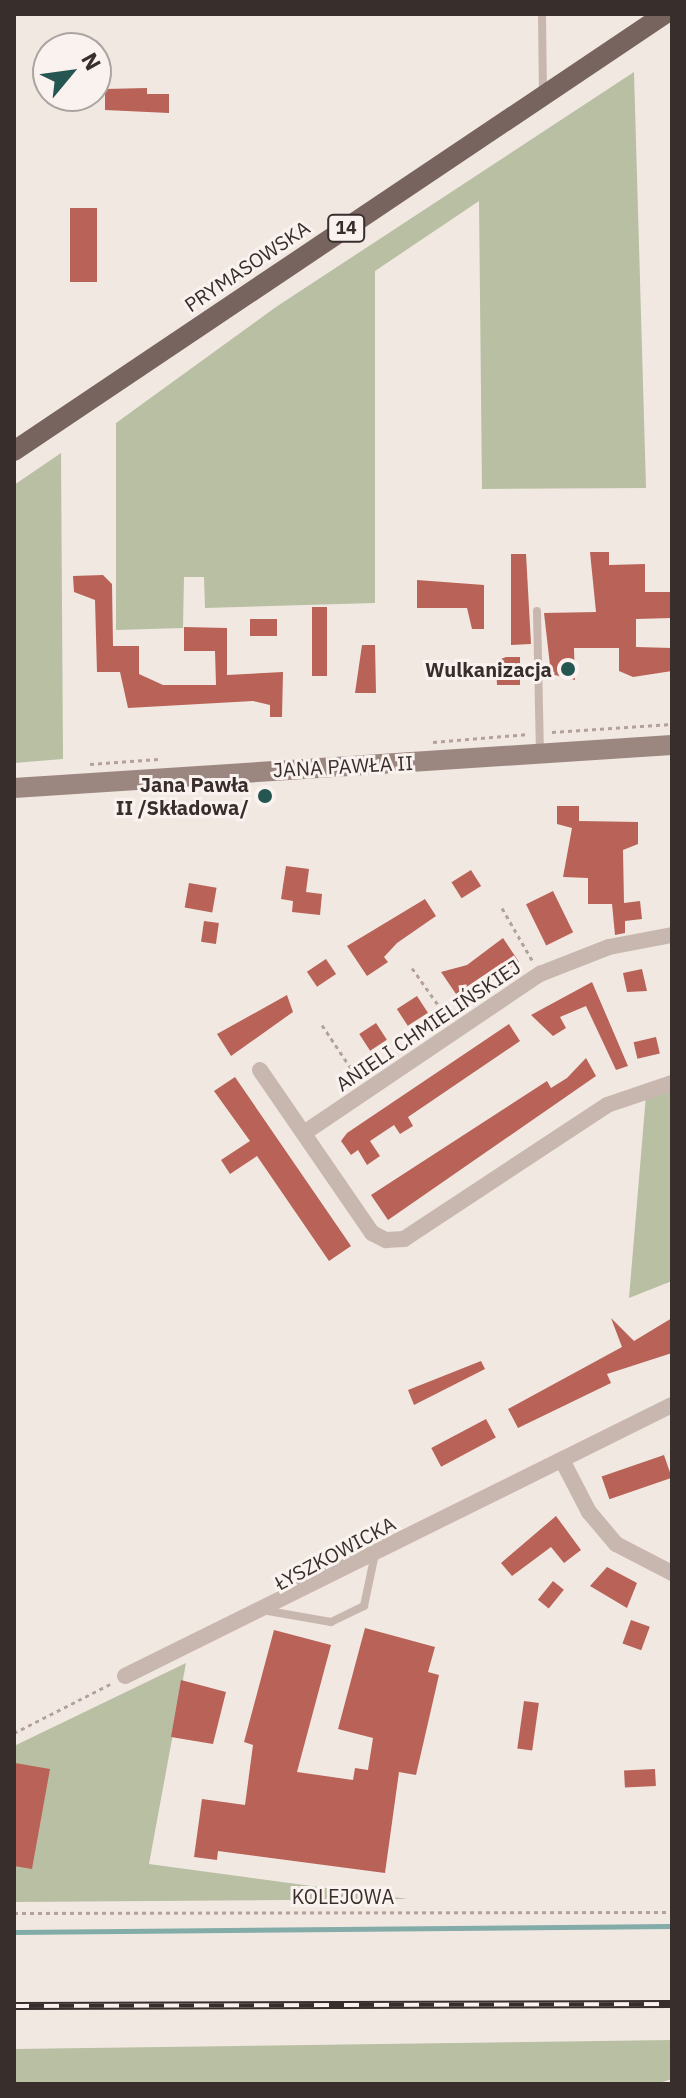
<!DOCTYPE html>
<html>
<head>
<meta charset="utf-8">
<style>
  body { margin:0 }
  #map { position:relative; width:686px; height:2098px; overflow:hidden; background:#f1e8e2; font-family:"IBM Plex Sans",sans-serif }
  div>[style] { position:absolute }
  .green>* { inset:0; background:#b9bfa3 }
  .stream>* { height:5px; margin:-2.5px; padding:0 2.5px; transform-origin:2.5px; border-radius:2.5px; background:#83aba8 }
  .building>* { inset:0; background:#b96257; transform-origin:0 0 }
  .path>* { height:3px; margin-top:-1.5px; transform-origin:0; background:repeating-linear-gradient(90deg,#b4a199 0 4px,transparent 0 8px) }
  .lane>* { height:8px; margin:-4px; padding:0 4px; transform-origin:4px; border-radius:4px; background:#c8b7ae }
  .street>* { height:16px; margin:-8px; padding:0 8px; transform-origin:8px; border-radius:8px; background:#c8b7ae }
  .secondary>* { height:20px; margin:-10px; padding:0 10px; transform-origin:10px; border-radius:10px; background:#9c8680 }
  .primary>* { height:20px; margin:-10px; padding:0 10px; transform-origin:10px; border-radius:10px; background:#78645f }
  .rail>* { height:8px; margin-top:-4px; transform-origin:0; background:repeating-linear-gradient(90deg,#f9f2ee 0 15px,#382e2c 0 30px); box-sizing:border-box; border-block:2px solid #382e2c }
  .dots>* { width:22px; height:22px; translate:-50% -50%; box-sizing:border-box; border:4px solid #f9f2ee; border-radius:50% }
  span { translate:-50% -50%; white-space:nowrap; text-align:center; line-height:1.15; -webkit-text-stroke:6px #f9f2ee; paint-order:stroke }
  .shield-label span { padding:2px 6px; background:#f9f2ee; border:2px solid; border-radius:6px; -webkit-text-stroke-width:0 }
  .shield-label { font-size:18px; color:#382e2c; font-weight:700 }
  .street-label { font-size:20px; color:#382e2c }
  .poi-label { font-size:20px; color:#382e2c; font-weight:700 }
  .right { translate:-100% -50%; text-align:right }
  .frame { position:absolute; inset:0; border:16px solid #382e2c; pointer-events:none }
  .north { position:absolute; left:32px; top:32px; width:80px; height:80px; box-sizing:border-box; background:#f9f2ee; border:2px solid #aca4a0; border-radius:50%; rotate:61deg; font-size:22px; font-weight:700; line-height:32px; text-align:center; color:#382e2c }
  .north::after { content:''; display:block; margin:auto; width:28px; height:36px; background:#255652; clip-path:polygon(50% 0,100% 100%,50% 72%,0 100%) }
</style>
</head>
<body>
<div id="map">
  <div class="green">
    <div style="clip-path:polygon(634px 72px,646px 488px,482px 489px,479px 201px,375px 271px,375px 603px,205px 608px,204px 577px,184px 577px,183px 628px,116px 630px,116px 423px,276px 307px)"></div>
    <div style="clip-path:polygon(61px 453px,63px 759px,14px 763px,14px 485px)"></div>
    <div style="clip-path:polygon(672px 1090px,672px 1281px,629px 1298px,646px 1095px)"></div>
    <div style="clip-path:polygon(186px 1663px,149px 1864px,408px 1899px,14px 1902px,14px 1746px)"></div>
    <div style="clip-path:polygon(672px 2040px,672px 2079px,656px 2084px,14px 2084px,14px 2049px)"></div>
  </div>
  <div class="stream">
    <div style="left:14px;top:1932px;width:658px;rotate:-0.52deg"></div>
  </div>
  <div class="building">
    <div style="clip-path:polygon(147px 88px,147px 94px,169px 94px,169px 113px,105px 110px,105px 89px)"></div>
    <div style="left:70px;top:208px;width:27px;height:74px"></div>
    <div style="clip-path:polygon(590px 552px,609px 552px,609px 565px,645px 564px,645px 592px,672px 592px,672px 618px,636px 619px,636px 647px,672px 648px,672px 671px,633px 677px,619px 671px,619px 648px,574px 648px,575px 680px,551px 674px,544px 613px,596px 612px)"></div>
    <div style="clip-path:polygon(511px 554px,526px 554px,531px 644px,511px 645px)"></div>
    <div style="clip-path:polygon(103px 575px,112px 584px,113px 646px,139px 646px,139px 674px,163px 685px,216px 685px,215px 651px,184px 651px,184px 627px,227px 628px,227px 675px,283px 672px,282px 717px,270px 717px,270px 705px,253px 701px,128px 708px,120px 672px,97px 672px,95px 600px,74px 592px,73px 576px)"></div>
    <div style="clip-path:polygon(417px 580px,484px 585px,484px 629px,472px 629px,467px 608px,417px 608px)"></div>
    <div style="left:312px;top:607px;width:15px;height:69px"></div>
    <div style="left:250px;top:619px;width:27px;height:17px"></div>
    <div style="clip-path:polygon(362px 645px,375px 645px,376px 693px,355px 693px)"></div>
    <div style="clip-path:polygon(506px 657px,520px 657px,520px 685px,497px 685px,496px 661px)"></div>
    <div style="clip-path:polygon(557px 806px,579px 806px,579px 821px,638px 822px,638px 844px,623px 850px,624px 903px,640px 901px,642px 919px,625px 921px,625px 933px,615px 935px,612px 904px,588px 904px,588px 878px,563px 877px,572px 828px,557px 824px)"></div>
    <div style="clip-path:polygon(286px 866px,309px 869px,306px 892px,322px 894px,320px 915px,292px 912px,293px 901px,281px 899px)"></div>
    <div style="left:471px;top:870px;width:19px;height:23px;rotate:58deg"></div>
    <div style="left:189px;top:883px;width:28px;height:25px;rotate:10deg"></div>
    <div style="left:553px;top:891px;width:46px;height:30px;rotate:64deg"></div>
    <div style="clip-path:polygon(425px 899px,436px 916px,397px 943px,384px 957px,388px 962px,367px 976px,347px 946px)"></div>
    <div style="left:204px;top:921px;width:15px;height:21px;rotate:8deg"></div>
    <div style="clip-path:polygon(503px 938px,519px 962px,507px 970px,502px 963px,456px 994px,441px 972px,467px 965px)"></div>
    <div style="left:326px;top:959px;width:18px;height:23px;rotate:56deg"></div>
    <div style="clip-path:polygon(642px 969px,647px 991px,627px 992px,623px 973px)"></div>
    <div style="clip-path:polygon(592px 982px,628px 1066px,616px 1070px,586px 1006px,560px 1017px,566px 1028px,553px 1036px,531px 1015px)"></div>
    <div style="clip-path:polygon(287px 995px,293px 1012px,231px 1056px,217px 1034px)"></div>
    <div style="left:417px;top:996px;width:20px;height:24px;rotate:57deg"></div>
    <div style="left:376px;top:1023px;width:20px;height:20px;rotate:57deg"></div>
    <div style="clip-path:polygon(509px 1024px,520px 1041px,408px 1117px,413px 1126px,400px 1134px,394px 1125px,370px 1141px,380px 1156px,367px 1165px,358px 1150px,351px 1155px,341px 1141px,347px 1133px)"></div>
    <div style="left:656px;top:1037px;width:17px;height:23px;rotate:77deg"></div>
    <div style="clip-path:polygon(586px 1058px,596px 1076px,388px 1220px,371px 1195px,547px 1081px,551px 1088px,567px 1078px)"></div>
    <div style="clip-path:polygon(235px 1077px,351px 1246px,329px 1261px,257px 1156px,230px 1174px,221px 1160px,250px 1141px,214px 1091px)"></div>
    <div style="clip-path:polygon(611px 1318px,634px 1341px,672px 1318px,672px 1353px,607px 1374px,611px 1383px,518px 1428px,508px 1409px,622px 1347px)"></div>
    <div style="clip-path:polygon(481px 1361px,485px 1369px,414px 1405px,408px 1390px)"></div>
    <div style="left:486px;top:1419px;width:21px;height:62px;rotate:62deg"></div>
    <div style="left:664px;top:1455px;width:24px;height:66px;rotate:71deg"></div>
    <div style="clip-path:polygon(556px 1516px,581px 1550px,564px 1563px,551px 1547px,512px 1576px,501px 1563px)"></div>
    <div style="clip-path:polygon(607px 1567px,637px 1583px,627px 1608px,590px 1586px)"></div>
    <div style="left:553px;top:1581px;width:14px;height:24px;rotate:39deg"></div>
    <div style="left:631px;top:1620px;width:20px;height:25px;rotate:20deg"></div>
    <div style="clip-path:polygon(365px 1628px,435px 1647px,428px 1672px,439px 1675px,416px 1775px,399px 1772px,385px 1873px,218px 1851px,217px 1860px,194px 1857px,202px 1799px,245px 1805px,253px 1745px,244px 1742px,274px 1630px,331px 1645px,297px 1772px,353px 1780px,355px 1768px,368px 1770px,373px 1738px,338px 1729px)"></div>
    <div style="clip-path:polygon(181px 1680px,226px 1692px,213px 1744px,171px 1737px)"></div>
    <div style="left:524px;top:1701px;width:15px;height:48px;rotate:8deg"></div>
    <div style="clip-path:polygon(15px 1763px,50px 1769px,32px 1869px,14px 1866px)"></div>
    <div style="left:655px;top:1769px;width:17px;height:31px;rotate:87deg"></div>
  </div>
  <div class="path">
    <div style="left:552px;top:732px;width:120px;rotate:-3.8deg"></div>
    <div style="left:433px;top:742px;width:96px;rotate:-4.8deg"></div>
    <div style="left:90px;top:764px;width:68px;rotate:-4.2deg"></div>
    <div style="left:502px;top:908px;width:60px;rotate:60deg"></div>
    <div style="left:412px;top:968px;width:59px;rotate:54.7deg"></div>
    <div style="left:322px;top:1025px;width:63px;rotate:56.1deg"></div>
    <div style="left:14px;top:1733px;width:108px;rotate:-27deg"></div>
    <div style="left:14px;top:1913px;width:658px;rotate:-0.09deg"></div>
  </div>
  <div class="lane">
    <div style="left:542px;top:14px;width:79px;rotate:89.3deg"></div>
    <div style="left:537px;top:611px;width:142px;rotate:88.8deg"></div>
    <div style="left:268px;top:1611px;width:64px;rotate:9.9deg"></div>
    <div style="left:331px;top:1622px;width:37px;rotate:-26deg"></div>
    <div style="left:364px;top:1606px;width:53px;rotate:-78.1deg"></div>
  </div>
  <div class="street">
    <div style="left:260px;top:1070px;width:198px;rotate:55.5deg"></div>
    <div style="left:372px;top:1233px;width:16px;rotate:27deg"></div>
    <div style="left:386px;top:1240px;width:18px;rotate:-3deg"></div>
    <div style="left:404px;top:1239px;width:243px;rotate:-33.4deg"></div>
    <div style="left:607px;top:1105px;width:69px;rotate:-18.7deg"></div>
    <div style="left:304px;top:1133px;width:285px;rotate:-34deg"></div>
    <div style="left:540px;top:974px;width:74px;rotate:-21.4deg"></div>
    <div style="left:609px;top:947px;width:64px;rotate:-10.8deg"></div>
    <div style="left:562px;top:1460px;width:59px;rotate:62.6deg"></div>
    <div style="left:589px;top:1512px;width:42px;rotate:49.8deg"></div>
    <div style="left:616px;top:1544px;width:63px;rotate:27.4deg"></div>
    <div style="left:125px;top:1676px;width:610px;rotate:-26.36deg"></div>
  </div>
  <div class="secondary">
    <div style="left:14px;top:788px;width:659px;rotate:-3.74deg"></div>
  </div>
  <div class="primary">
    <div style="left:14px;top:451px;width:784px;rotate:-33.87deg"></div>
  </div>
  <div class="rail">
    <div style="left:14px;top:2006px;width:658px;rotate:-0.17deg"></div>
  </div>
  <div class="dots">
    <div style="left:568px;top:669px;background:#255652"></div>
    <div style="left:265px;top:796px;background:#255652"></div>
  </div>
  <div class="shield-label">
    <span style="left:346px;top:228px">14</span>
  </div>
  <div class="street-label">
    <span style="left:247px;top:266px;rotate:-34deg">PRYMASOWSKA</span>
    <span style="left:343px;top:766px;rotate:-3deg">JANA PAWŁA II</span>
    <span style="left:428px;top:1025px;rotate:-34deg">ANIELI CHMIELIŃSKIEJ</span>
    <span style="left:335px;top:1553px;rotate:-28deg">ŁYSZKOWICKA</span>
    <span style="left:343px;top:1896px">KOLEJOWA</span>
  </div>
  <div class="poi-label">
    <span class="right" style="left:552px;top:669px">Wulkanizacja</span>
    <span class="right" style="left:249px;top:796px">Jana Pawła<br>II /Składowa/</span>
  </div>
  <div class="frame"></div>
  <div class="north">N</div>
</div>
</body>
</html>
